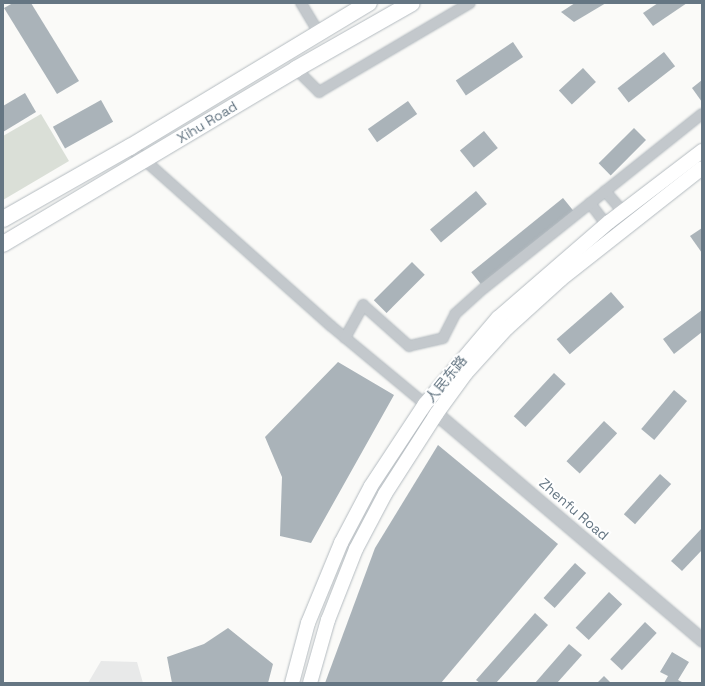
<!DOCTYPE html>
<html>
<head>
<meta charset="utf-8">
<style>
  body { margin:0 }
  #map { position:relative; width:705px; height:686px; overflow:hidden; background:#fafaf8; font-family:"Space Grotesk","Noto Sans SC",sans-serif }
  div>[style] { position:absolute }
  .built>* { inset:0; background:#e8e9e9 }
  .green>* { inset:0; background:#dadfd7 }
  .building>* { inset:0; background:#aab3b9; transform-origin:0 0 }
  .roads { filter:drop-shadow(0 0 1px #b3babf) drop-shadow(0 0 1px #b3babf) }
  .minor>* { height:10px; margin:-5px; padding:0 5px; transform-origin:5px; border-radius:5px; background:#c3c8cc }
  .tertiary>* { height:13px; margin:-6.5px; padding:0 6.5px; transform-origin:6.5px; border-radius:6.5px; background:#c3c8cc }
  .secondary>* { height:14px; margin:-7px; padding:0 7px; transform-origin:7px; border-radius:7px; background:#fff }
  .primary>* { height:16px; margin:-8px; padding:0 8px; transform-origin:8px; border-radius:8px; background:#fff }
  span { translate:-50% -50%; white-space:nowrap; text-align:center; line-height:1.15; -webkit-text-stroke:4px #fff; paint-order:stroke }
  .street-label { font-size:14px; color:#657683 }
  .frame { position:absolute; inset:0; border:4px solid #657683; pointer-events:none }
</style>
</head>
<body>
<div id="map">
  <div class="built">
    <div style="clip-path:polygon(101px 661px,137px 662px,143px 683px,88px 683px)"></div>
  </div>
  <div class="green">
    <div style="clip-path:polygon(41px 114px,69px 161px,3px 200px,3px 136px)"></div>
  </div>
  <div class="building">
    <div style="clip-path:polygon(13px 3px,31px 3px,79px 81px,57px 94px,4px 8px)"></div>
    <div style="clip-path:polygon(575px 3px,606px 3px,574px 22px,561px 12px)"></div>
    <div style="clip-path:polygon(658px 3px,687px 3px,653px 26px,643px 13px)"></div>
    <div style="left:513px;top:42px;width:18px;height:69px;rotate:56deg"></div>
    <div style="left:664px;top:52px;width:18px;height:59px;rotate:52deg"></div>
    <div style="left:583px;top:68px;width:19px;height:33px;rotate:47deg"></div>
    <div style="clip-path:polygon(702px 80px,702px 102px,692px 88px)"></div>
    <div style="clip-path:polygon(25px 93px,36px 112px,3px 132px,3px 106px)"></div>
    <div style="left:101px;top:100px;width:25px;height:55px;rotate:61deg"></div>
    <div style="left:408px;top:101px;width:16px;height:49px;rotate:55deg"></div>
    <div style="left:634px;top:128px;width:17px;height:50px;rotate:45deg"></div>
    <div style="left:484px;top:131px;width:22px;height:31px;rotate:51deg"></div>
    <div style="left:476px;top:191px;width:17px;height:60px;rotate:50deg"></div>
    <div style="left:563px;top:198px;width:19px;height:118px;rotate:51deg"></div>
    <div style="clip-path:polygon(702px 228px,702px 253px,690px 236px)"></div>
    <div style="left:412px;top:262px;width:18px;height:54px;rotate:45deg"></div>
    <div style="left:611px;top:292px;width:20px;height:72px;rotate:49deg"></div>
    <div style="clip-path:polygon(702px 310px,702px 332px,674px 354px,663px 339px)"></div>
    <div style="clip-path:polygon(338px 362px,394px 395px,311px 543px,280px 536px,282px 477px,265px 437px)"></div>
    <div style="left:554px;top:373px;width:16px;height:59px;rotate:43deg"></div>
    <div style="left:674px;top:390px;width:17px;height:51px;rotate:40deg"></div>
    <div style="left:604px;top:421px;width:18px;height:55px;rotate:43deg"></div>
    <div style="clip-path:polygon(438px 445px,558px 544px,441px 683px,325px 683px,375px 548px)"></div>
    <div style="left:660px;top:474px;width:15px;height:54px;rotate:42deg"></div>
    <div style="clip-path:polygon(702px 528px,702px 550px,682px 571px,671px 561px)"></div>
    <div style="left:575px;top:563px;width:15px;height:47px;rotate:42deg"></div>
    <div style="left:609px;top:592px;width:18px;height:49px;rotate:43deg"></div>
    <div style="clip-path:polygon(535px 613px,548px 625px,496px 683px,480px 683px,476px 680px)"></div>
    <div style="left:645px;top:622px;width:16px;height:51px;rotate:43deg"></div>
    <div style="clip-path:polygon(228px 628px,273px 664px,268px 683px,172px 683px,167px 657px,204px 644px)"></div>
    <div style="clip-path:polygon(569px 644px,582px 655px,557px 683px,535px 683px)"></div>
    <div style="clip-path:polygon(672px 652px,689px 662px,678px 680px,684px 683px,664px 683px,668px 676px,660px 672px)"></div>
    <div style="clip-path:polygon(604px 676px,611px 683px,597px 683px)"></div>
  </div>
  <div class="roads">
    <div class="minor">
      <div style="left:301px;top:3px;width:35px;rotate:59deg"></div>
      <div style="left:296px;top:69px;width:33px;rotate:45deg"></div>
      <div style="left:319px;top:92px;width:175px;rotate:-30.5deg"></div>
      <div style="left:130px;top:147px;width:269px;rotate:41.7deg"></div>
      <div style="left:331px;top:326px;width:122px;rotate:39.7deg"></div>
      <div style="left:605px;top:191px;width:28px;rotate:49deg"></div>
      <div style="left:590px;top:203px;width:26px;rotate:53deg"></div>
      <div style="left:345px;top:338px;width:38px;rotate:-61deg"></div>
      <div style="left:363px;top:305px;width:62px;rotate:41.7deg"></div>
      <div style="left:409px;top:346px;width:35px;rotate:-13deg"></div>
      <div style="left:443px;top:338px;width:27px;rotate:-63deg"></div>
      <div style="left:455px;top:314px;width:39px;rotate:-42deg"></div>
      <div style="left:484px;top:288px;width:279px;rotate:-38.6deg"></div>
    </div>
    <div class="tertiary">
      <div style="left:425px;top:404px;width:364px;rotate:40.4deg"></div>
    </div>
    <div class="secondary">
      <div style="left:292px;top:683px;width:62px;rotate:-75.1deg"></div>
      <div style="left:308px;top:623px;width:87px;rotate:-67.6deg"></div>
      <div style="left:341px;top:543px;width:64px;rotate:-62.2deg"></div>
      <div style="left:371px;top:486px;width:98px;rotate:-56.6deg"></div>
      <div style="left:425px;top:404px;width:113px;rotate:-49.7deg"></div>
      <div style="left:498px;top:318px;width:147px;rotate:-40.9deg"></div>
      <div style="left:609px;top:222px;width:117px;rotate:-37.4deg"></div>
      <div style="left:310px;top:683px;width:66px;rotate:-74.1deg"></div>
      <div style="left:328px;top:620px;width:76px;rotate:-68.5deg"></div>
      <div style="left:356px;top:549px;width:62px;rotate:-62.2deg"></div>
      <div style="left:385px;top:494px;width:96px;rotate:-57.3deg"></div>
      <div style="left:437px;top:413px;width:49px;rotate:-54.1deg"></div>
      <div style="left:466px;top:373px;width:61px;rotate:-47.7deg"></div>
      <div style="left:507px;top:328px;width:73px;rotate:-42.2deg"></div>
      <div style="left:561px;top:279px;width:179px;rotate:-38.2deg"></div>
    </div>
    <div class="primary">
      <div style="left:3px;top:219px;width:146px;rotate:-29.6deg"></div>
      <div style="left:130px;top:147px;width:279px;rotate:-31.1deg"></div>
      <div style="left:3px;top:244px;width:341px;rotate:-30.8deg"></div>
      <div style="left:296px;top:69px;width:133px;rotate:-29.6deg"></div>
    </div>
  </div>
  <div class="street-label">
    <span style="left:207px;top:122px;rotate:-31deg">Xihu Road</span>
    <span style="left:446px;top:379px;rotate:-51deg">人民东路</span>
    <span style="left:574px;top:509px;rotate:41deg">Zhenfu Road</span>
  </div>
  <div class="frame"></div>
</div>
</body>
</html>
